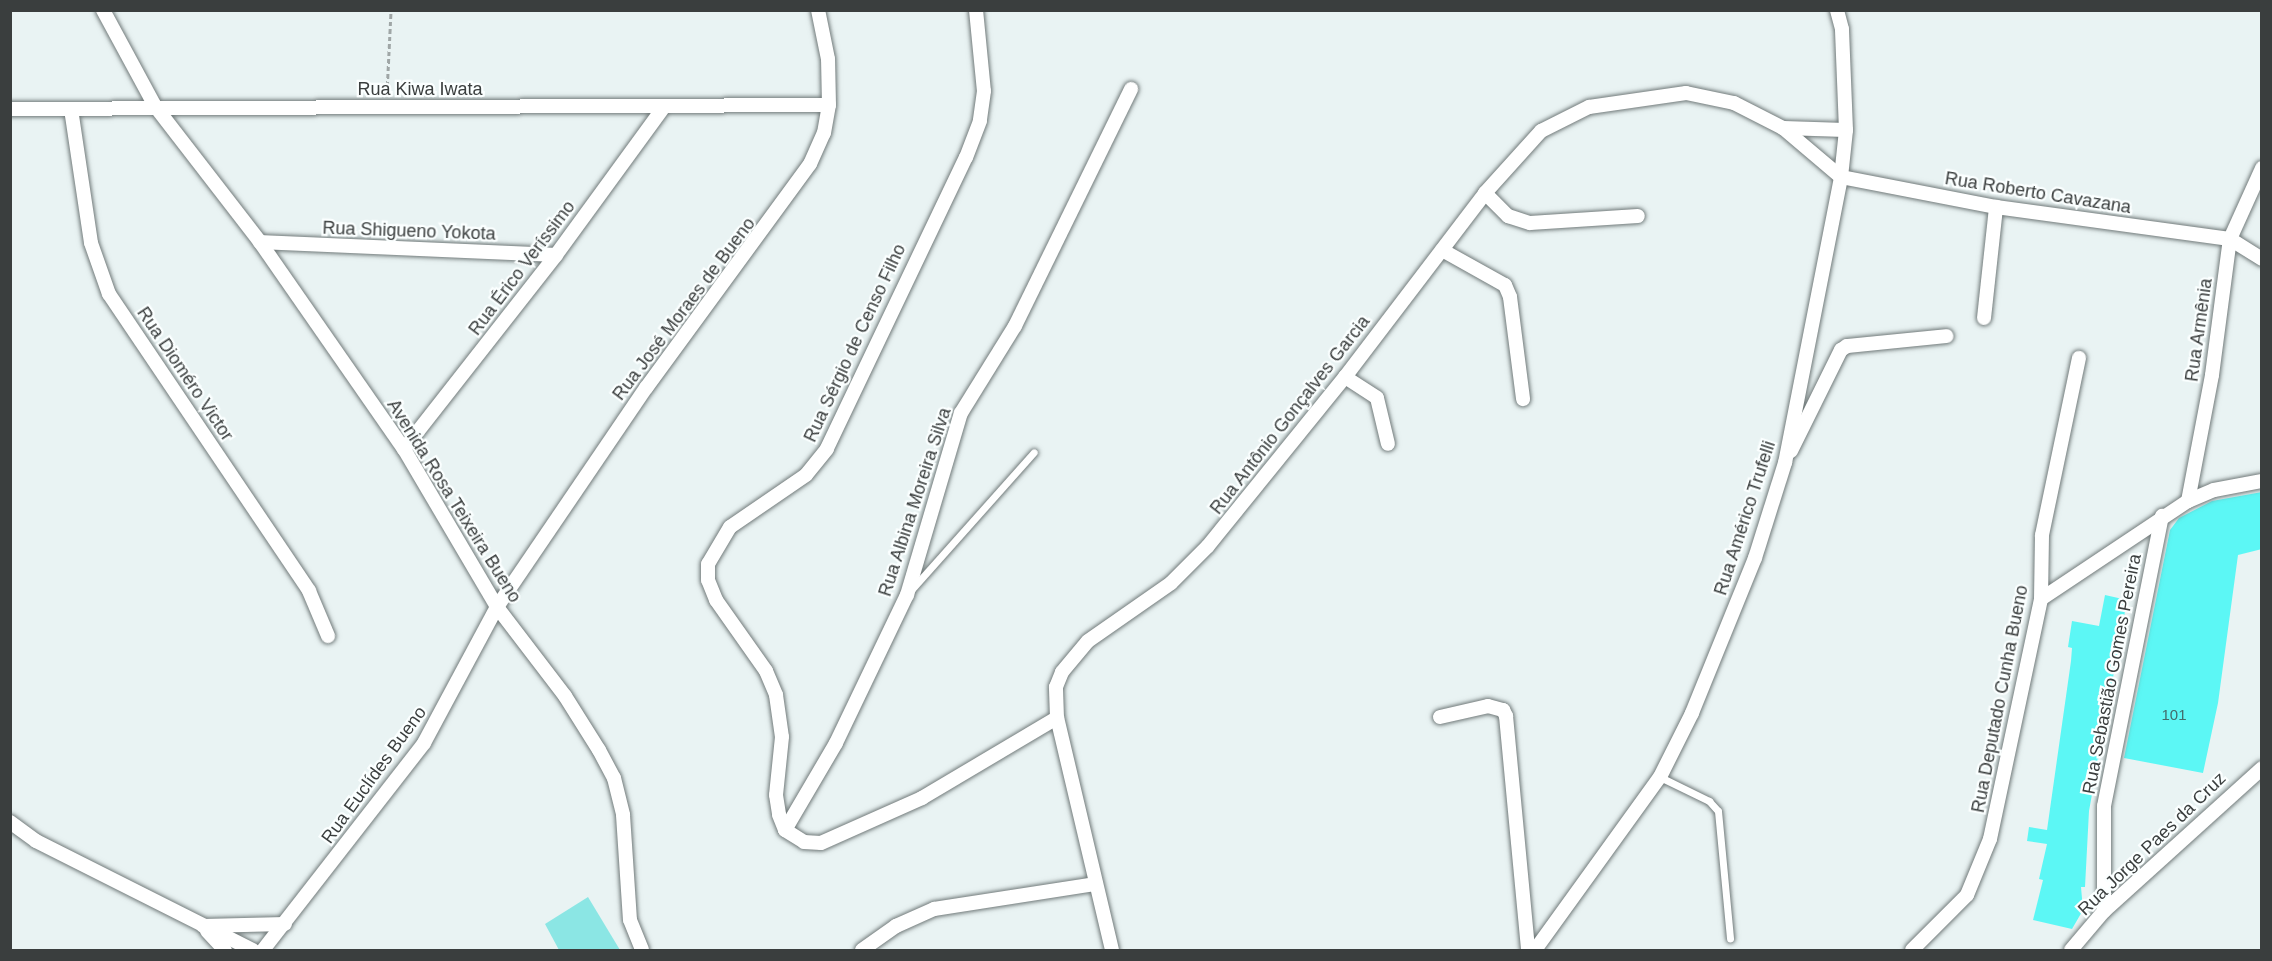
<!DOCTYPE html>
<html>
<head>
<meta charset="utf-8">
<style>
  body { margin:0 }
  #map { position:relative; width:2272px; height:961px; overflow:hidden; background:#e9f3f3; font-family:Arial,sans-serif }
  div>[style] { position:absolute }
  .green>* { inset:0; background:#8be6e4 }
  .building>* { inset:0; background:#5cf7f5 }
  .path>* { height:3px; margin-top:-1.5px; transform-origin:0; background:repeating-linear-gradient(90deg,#9fa6a6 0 4.5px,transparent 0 7.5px) }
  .roads { filter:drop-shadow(0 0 2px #717a7a) drop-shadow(0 0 2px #717a7a) }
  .lane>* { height:7px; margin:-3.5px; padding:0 3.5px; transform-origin:3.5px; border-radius:3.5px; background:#fff }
  .street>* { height:14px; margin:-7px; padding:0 7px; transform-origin:7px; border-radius:7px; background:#fff }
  span { translate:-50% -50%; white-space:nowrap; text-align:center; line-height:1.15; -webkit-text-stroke:4.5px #fbffff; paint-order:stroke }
  .number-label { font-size:15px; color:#426c6c }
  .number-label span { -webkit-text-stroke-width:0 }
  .street-label { font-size:18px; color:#3a3e3e }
  .frame { position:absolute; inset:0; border:12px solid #3a3e3e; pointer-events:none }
</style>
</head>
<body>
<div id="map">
  <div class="green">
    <div style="clip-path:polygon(588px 897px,620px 950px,559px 950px,545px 924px)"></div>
  </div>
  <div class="building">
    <div style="clip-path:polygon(2262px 492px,2262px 549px,2238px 555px,2218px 703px,2203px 773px,2124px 758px,2170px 530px,2179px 518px,2212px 501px)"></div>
    <div style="clip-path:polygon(2105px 595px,2127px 600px,2089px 811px,2085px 887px,2081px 887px,2083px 910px,2072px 929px,2033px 920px,2043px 880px,2039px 879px,2047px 844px,2027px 841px,2029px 827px,2047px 830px,2071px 661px,2072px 648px,2068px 647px,2072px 621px,2099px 626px)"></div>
  </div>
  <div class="path">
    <div style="left:387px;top:93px;width:83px;rotate:-87.2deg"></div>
  </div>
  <div class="roads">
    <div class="lane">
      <div style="left:912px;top:589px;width:183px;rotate:-48.3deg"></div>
      <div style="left:1660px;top:777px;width:55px;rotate:26.1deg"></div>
      <div style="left:1709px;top:801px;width:13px;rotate:48deg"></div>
      <div style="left:1718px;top:811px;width:128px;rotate:84.6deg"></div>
    </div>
    <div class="street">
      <div style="left:103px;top:10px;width:109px;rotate:61.6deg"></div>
      <div style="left:155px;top:106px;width:172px;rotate:52.3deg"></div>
      <div style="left:260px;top:242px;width:252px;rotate:55.2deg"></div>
      <div style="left:404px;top:449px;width:183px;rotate:59.5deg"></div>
      <div style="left:497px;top:607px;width:112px;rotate:52.6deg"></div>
      <div style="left:565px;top:696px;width:64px;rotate:57.8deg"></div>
      <div style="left:599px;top:750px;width:32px;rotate:62deg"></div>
      <div style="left:614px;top:778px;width:38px;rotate:76deg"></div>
      <div style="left:623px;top:815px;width:105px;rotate:86.2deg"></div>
      <div style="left:630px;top:920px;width:32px;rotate:68deg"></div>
      <div style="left:976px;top:10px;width:81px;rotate:84.4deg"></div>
      <div style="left:984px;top:91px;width:30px;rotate:98deg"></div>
      <div style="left:980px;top:121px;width:39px;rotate:111deg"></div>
      <div style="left:966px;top:157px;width:323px;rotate:115.5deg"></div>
      <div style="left:827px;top:449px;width:33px;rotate:129deg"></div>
      <div style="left:806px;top:475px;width:92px;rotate:145.6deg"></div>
      <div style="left:730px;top:527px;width:43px;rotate:120.7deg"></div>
      <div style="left:708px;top:564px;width:16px;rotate:90deg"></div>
      <div style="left:708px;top:580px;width:22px;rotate:68deg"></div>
      <div style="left:716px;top:600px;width:87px;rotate:54.8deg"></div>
      <div style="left:766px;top:671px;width:26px;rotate:67deg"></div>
      <div style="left:776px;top:695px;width:42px;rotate:81.9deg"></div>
      <div style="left:782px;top:737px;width:58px;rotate:95.9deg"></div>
      <div style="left:776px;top:795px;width:20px;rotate:81deg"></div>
      <div style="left:779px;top:815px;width:16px;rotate:68deg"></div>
      <div style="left:785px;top:830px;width:22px;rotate:32deg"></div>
      <div style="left:804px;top:842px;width:17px;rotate:3deg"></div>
      <div style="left:821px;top:843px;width:111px;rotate:-24deg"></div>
      <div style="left:922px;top:798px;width:157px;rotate:-30.7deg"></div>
      <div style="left:10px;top:109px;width:819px;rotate:-0.28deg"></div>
      <div style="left:71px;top:109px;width:135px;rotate:81.5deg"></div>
      <div style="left:91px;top:243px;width:54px;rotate:70.6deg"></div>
      <div style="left:109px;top:294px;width:358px;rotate:56deg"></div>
      <div style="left:309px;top:591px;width:49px;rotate:67.1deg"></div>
      <div style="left:1783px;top:128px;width:63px;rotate:1.8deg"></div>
      <div style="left:1485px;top:193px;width:33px;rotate:45deg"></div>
      <div style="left:1508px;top:216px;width:23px;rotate:18deg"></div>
      <div style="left:1530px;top:223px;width:108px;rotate:-3.7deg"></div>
      <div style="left:260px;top:242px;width:296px;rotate:2.5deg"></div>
      <div style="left:1442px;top:250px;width:72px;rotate:29.1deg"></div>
      <div style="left:1505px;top:285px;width:13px;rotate:67deg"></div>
      <div style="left:1510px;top:297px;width:103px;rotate:82.7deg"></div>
      <div style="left:1984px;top:318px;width:112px;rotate:-83.8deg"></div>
      <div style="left:1345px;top:377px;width:38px;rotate:33deg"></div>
      <div style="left:1377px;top:398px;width:47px;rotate:76.6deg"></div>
      <div style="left:404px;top:449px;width:246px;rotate:-51.9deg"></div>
      <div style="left:556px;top:255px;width:183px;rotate:-53.9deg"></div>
      <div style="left:1791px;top:451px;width:113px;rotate:-63.7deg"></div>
      <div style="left:1841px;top:350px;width:7px;rotate:-34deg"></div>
      <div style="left:1847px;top:346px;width:100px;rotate:-5.7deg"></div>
      <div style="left:2188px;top:501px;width:128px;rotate:-79.2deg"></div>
      <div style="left:2212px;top:375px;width:137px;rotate:-82.5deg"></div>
      <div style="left:2230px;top:239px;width:78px;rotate:-65.7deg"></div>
      <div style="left:2041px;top:599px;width:177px;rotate:-33.7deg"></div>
      <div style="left:2188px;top:501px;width:28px;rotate:-23deg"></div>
      <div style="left:2214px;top:490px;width:49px;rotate:-10.6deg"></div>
      <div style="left:1440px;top:717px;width:49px;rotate:-12.9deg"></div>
      <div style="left:1488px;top:706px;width:16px;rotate:15deg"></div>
      <div style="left:1503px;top:710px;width:7px;rotate:63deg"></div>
      <div style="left:1506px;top:716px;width:235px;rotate:84.6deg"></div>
      <div style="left:10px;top:822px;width:32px;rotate:36deg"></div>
      <div style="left:36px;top:841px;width:243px;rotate:26.7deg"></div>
      <div style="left:785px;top:830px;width:101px;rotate:-59.6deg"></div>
      <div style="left:836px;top:743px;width:164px;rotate:-64.4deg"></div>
      <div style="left:907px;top:595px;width:190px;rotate:-73.5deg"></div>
      <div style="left:961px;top:413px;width:102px;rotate:-58.2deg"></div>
      <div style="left:1015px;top:326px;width:264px;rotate:-63.9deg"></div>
      <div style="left:2104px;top:911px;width:105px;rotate:-90deg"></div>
      <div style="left:2104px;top:806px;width:296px;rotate:-78.7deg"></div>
      <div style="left:203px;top:926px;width:82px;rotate:-1.4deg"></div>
      <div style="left:207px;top:931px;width:26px;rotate:47deg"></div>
      <div style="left:263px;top:950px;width:262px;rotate:-52.1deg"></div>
      <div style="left:424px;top:743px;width:154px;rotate:-61.8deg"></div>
      <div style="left:497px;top:607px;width:265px;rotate:-55.8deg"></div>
      <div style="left:646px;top:388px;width:278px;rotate:-53.8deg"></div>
      <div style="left:810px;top:164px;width:34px;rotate:-66deg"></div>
      <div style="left:824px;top:133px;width:28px;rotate:-80deg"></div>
      <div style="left:829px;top:105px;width:46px;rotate:-91.2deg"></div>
      <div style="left:828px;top:59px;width:50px;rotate:-101.5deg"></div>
      <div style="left:862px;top:950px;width:42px;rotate:-35.2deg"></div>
      <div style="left:896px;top:926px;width:42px;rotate:-24.1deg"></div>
      <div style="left:934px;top:909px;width:164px;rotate:-8.8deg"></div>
      <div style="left:1112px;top:950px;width:238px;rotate:-103.3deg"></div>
      <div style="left:1057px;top:718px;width:31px;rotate:-92deg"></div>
      <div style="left:1056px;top:687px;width:16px;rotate:-68deg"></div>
      <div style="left:1062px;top:672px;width:40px;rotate:-50deg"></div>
      <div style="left:1088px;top:641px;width:101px;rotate:-34.9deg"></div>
      <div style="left:1171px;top:583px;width:52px;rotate:-45deg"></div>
      <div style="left:1208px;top:546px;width:218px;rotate:-51deg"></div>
      <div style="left:1345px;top:377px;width:231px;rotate:-52.7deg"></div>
      <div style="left:1485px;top:193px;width:84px;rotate:-47.9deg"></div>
      <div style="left:1541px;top:131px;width:54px;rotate:-26.6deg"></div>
      <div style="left:1589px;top:107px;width:98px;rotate:-8.2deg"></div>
      <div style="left:1686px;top:93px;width:49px;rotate:11.8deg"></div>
      <div style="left:1734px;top:103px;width:55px;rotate:27deg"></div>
      <div style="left:1783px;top:128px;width:76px;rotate:40.2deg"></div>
      <div style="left:1841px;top:177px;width:158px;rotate:11deg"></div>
      <div style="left:1996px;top:207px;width:236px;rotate:7.8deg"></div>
      <div style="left:2230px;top:239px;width:38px;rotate:32deg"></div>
      <div style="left:1535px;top:950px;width:213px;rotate:-54.2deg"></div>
      <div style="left:1660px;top:777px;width:72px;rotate:-63.4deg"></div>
      <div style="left:1692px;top:713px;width:167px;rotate:-67.9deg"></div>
      <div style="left:1755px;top:558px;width:100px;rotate:-72.5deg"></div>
      <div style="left:1785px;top:463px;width:291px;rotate:-78.9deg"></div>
      <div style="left:1841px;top:177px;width:47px;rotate:-83.9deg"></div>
      <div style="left:1846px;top:130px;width:101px;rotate:-92.3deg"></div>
      <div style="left:1842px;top:29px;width:20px;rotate:-105deg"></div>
      <div style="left:1912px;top:950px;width:78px;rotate:-45deg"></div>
      <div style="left:1967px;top:895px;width:61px;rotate:-67.7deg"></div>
      <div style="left:1990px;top:839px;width:245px;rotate:-78deg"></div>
      <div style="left:2041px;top:599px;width:64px;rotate:-89.1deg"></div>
      <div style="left:2042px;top:535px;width:181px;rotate:-78.2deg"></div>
      <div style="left:2071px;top:950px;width:51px;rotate:-49.8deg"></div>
      <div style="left:2104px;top:911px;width:213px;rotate:-42.1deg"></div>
    </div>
  </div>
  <div class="number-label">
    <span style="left:2174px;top:715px">101</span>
  </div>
  <div class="street-label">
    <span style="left:420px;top:89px">Rua Kiwa Iwata</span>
    <span style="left:2038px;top:193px;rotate:9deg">Rua Roberto Cavazana</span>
    <span style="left:409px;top:231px;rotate:2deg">Rua Shigueno Yokota</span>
    <span style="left:522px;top:268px;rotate:-53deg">Rua Érico Veríssimo</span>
    <span style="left:684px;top:309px;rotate:-53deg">Rua José Moraes de Bueno</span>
    <span style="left:2199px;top:330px;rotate:-82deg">Rua Armênia</span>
    <span style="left:855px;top:343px;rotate:-65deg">Rua Sérgio de Censo Filho</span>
    <span style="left:185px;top:374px;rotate:56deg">Rua Dioméro Victor</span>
    <span style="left:1290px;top:415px;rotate:-52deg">Rua Antônio Gonçalves Garcia</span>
    <span style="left:454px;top:501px;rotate:58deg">Avenida Rosa Teixeira Bueno</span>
    <span style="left:915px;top:502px;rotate:-72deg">Rua Albina Moreira Silva</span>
    <span style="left:1745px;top:518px;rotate:-72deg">Rua Américo Trufelli</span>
    <span style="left:2112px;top:674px;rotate:-79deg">Rua Sebastião Gomes Pereira</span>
    <span style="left:2000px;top:699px;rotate:-79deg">Rua Deputado Cunha Bueno</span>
    <span style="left:374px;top:775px;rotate:-54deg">Rua Euclídes Bueno</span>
    <span style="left:2152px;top:844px;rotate:-44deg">Rua Jorge Paes da Cruz</span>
  </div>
  <div class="frame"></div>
</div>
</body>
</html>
